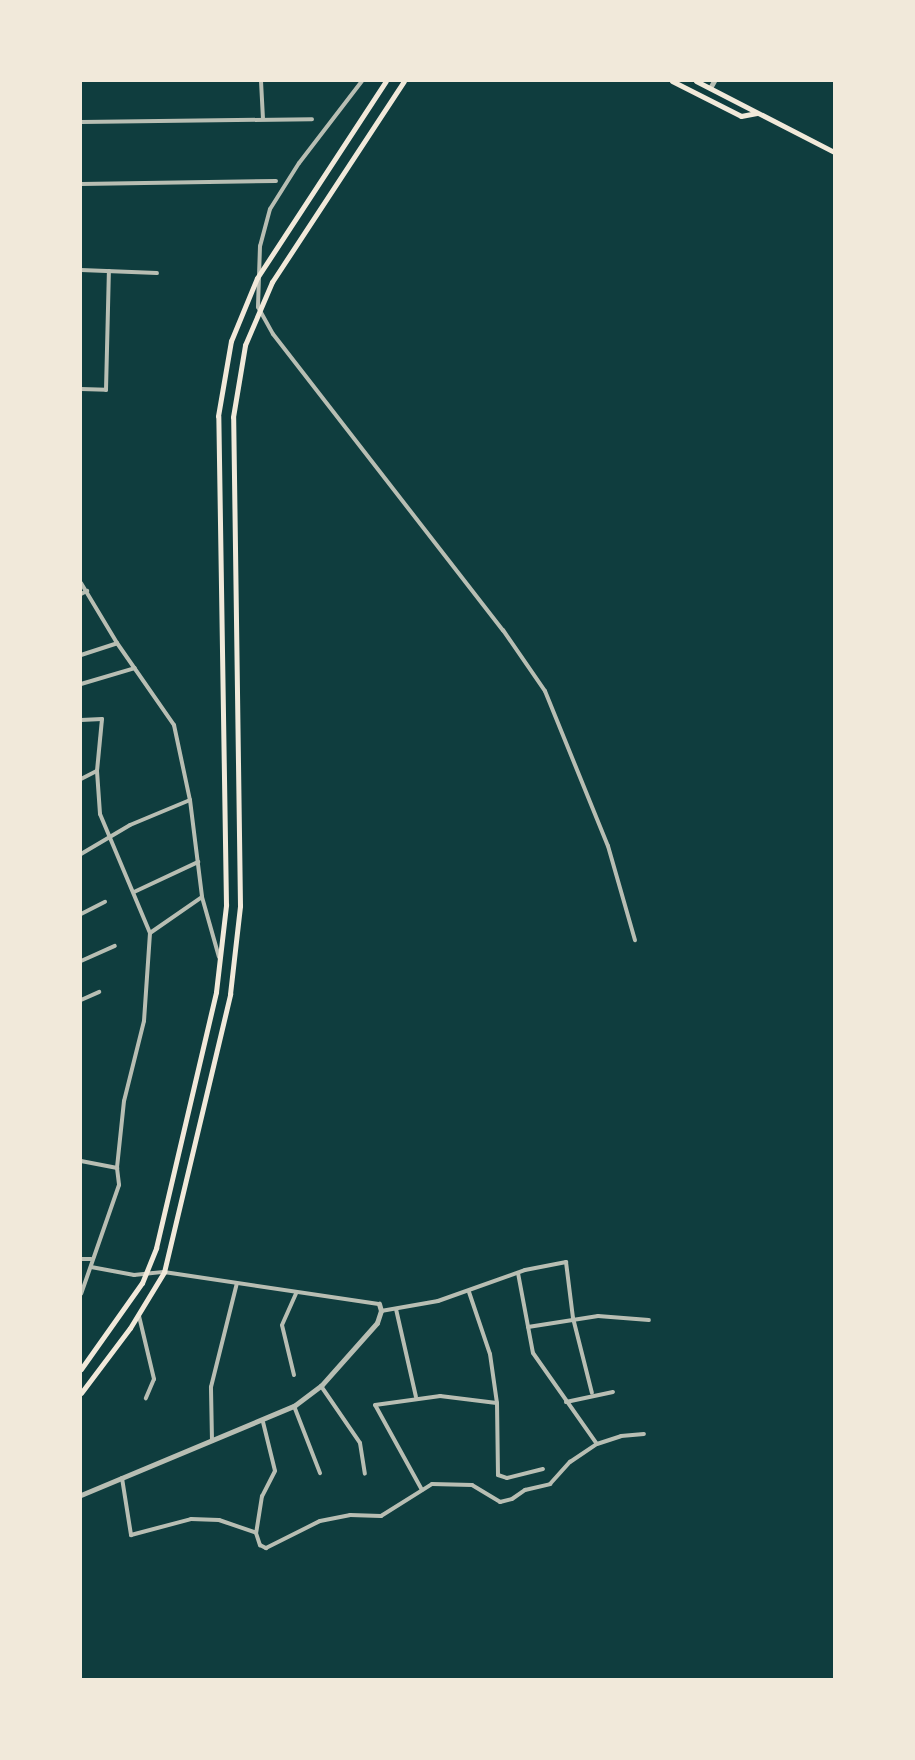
<!DOCTYPE html>
<html>
<head>
<meta charset="utf-8">
<style>
  body { margin:0 }
  #map { position:relative; width:915px; height:1760px; overflow:hidden; background:#0f3d3e; font-family:"Exo 2",sans-serif }
  div>[style] { position:absolute }
  .minor>* { height:4px; margin:-2px; padding:0 2px; transform-origin:2px; border-radius:2px; background:#b8beb3 }
  .tertiary>* { height:4.5px; margin:-2.25px; padding:0 2.25px; transform-origin:2.25px; border-radius:2.25px; background:#b8beb3 }
  .secondary>* { height:5px; margin:-2.5px; padding:0 2.5px; transform-origin:2.5px; border-radius:2.5px; background:#f1e9da }
  span { translate:-50% -50%; white-space:nowrap; text-align:center; line-height:1.15; -webkit-text-stroke:6px #f1e9da; paint-order:stroke }
  .frame { position:absolute; inset:0; border:82px solid #f1e9da; pointer-events:none }
</style>
</head>
<body>
<div id="map">
  <div class="minor">
    <div style="left:261px;top:81px;width:38px;rotate:87deg"></div>
    <div style="left:362px;top:81px;width:103px;rotate:127.5deg"></div>
    <div style="left:299px;top:163px;width:54px;rotate:122.2deg"></div>
    <div style="left:270px;top:209px;width:38px;rotate:105deg"></div>
    <div style="left:260px;top:246px;width:61px;rotate:91.9deg"></div>
    <div style="left:258px;top:307px;width:31px;rotate:61deg"></div>
    <div style="left:273px;top:334px;width:375px;rotate:52.2deg"></div>
    <div style="left:503px;top:630px;width:74px;rotate:55.5deg"></div>
    <div style="left:545px;top:691px;width:167px;rotate:67.9deg"></div>
    <div style="left:608px;top:846px;width:98px;rotate:74deg"></div>
    <div style="left:81px;top:122px;width:231px;rotate:-0.7deg"></div>
    <div style="left:81px;top:184px;width:195px;rotate:-0.9deg"></div>
    <div style="left:81px;top:270px;width:76px;rotate:2.3deg"></div>
    <div style="left:81px;top:389px;width:25px;rotate:2deg"></div>
    <div style="left:106px;top:390px;width:119px;rotate:-88.6deg"></div>
    <div style="left:81px;top:583px;width:70px;rotate:59deg"></div>
    <div style="left:117px;top:643px;width:100px;rotate:55.2deg"></div>
    <div style="left:174px;top:725px;width:77px;rotate:78deg"></div>
    <div style="left:190px;top:800px;width:98px;rotate:82.9deg"></div>
    <div style="left:202px;top:897px;width:62px;rotate:74.2deg"></div>
    <div style="left:81px;top:594px;width:7px;rotate:-27deg"></div>
    <div style="left:81px;top:655px;width:38px;rotate:-18deg"></div>
    <div style="left:81px;top:684px;width:56px;rotate:-16.5deg"></div>
    <div style="left:81px;top:720px;width:21px;rotate:-3deg"></div>
    <div style="left:102px;top:719px;width:52px;rotate:95.5deg"></div>
    <div style="left:97px;top:771px;width:43px;rotate:86deg"></div>
    <div style="left:100px;top:814px;width:129px;rotate:67.2deg"></div>
    <div style="left:150px;top:933px;width:88px;rotate:93.9deg"></div>
    <div style="left:144px;top:1021px;width:82px;rotate:104deg"></div>
    <div style="left:124px;top:1101px;width:67px;rotate:96deg"></div>
    <div style="left:117px;top:1168px;width:17px;rotate:83deg"></div>
    <div style="left:119px;top:1185px;width:115px;rotate:109.2deg"></div>
    <div style="left:81px;top:779px;width:18px;rotate:-27deg"></div>
    <div style="left:81px;top:854px;width:57px;rotate:-30.6deg"></div>
    <div style="left:130px;top:825px;width:65px;rotate:-22.6deg"></div>
    <div style="left:134px;top:892px;width:71px;rotate:-25.1deg"></div>
    <div style="left:81px;top:914px;width:27px;rotate:-27deg"></div>
    <div style="left:150px;top:933px;width:63px;rotate:-34.7deg"></div>
    <div style="left:81px;top:961px;width:37px;rotate:-24deg"></div>
    <div style="left:81px;top:1000px;width:20px;rotate:-24deg"></div>
    <div style="left:81px;top:1161px;width:37px;rotate:11deg"></div>
    <div style="left:81px;top:1259px;width:10px"></div>
    <div style="left:91px;top:1267px;width:44px;rotate:10.5deg"></div>
    <div style="left:134px;top:1275px;width:30px;rotate:-6deg"></div>
    <div style="left:164px;top:1272px;width:217px;rotate:8.5deg"></div>
    <div style="left:518px;top:1273px;width:81px;rotate:79.4deg"></div>
    <div style="left:533px;top:1353px;width:111px;rotate:54.9deg"></div>
    <div style="left:469px;top:1292px;width:65px;rotate:71.3deg"></div>
    <div style="left:490px;top:1354px;width:49px;rotate:81.9deg"></div>
    <div style="left:497px;top:1403px;width:72px;rotate:89.2deg"></div>
    <div style="left:498px;top:1475px;width:9px;rotate:18deg"></div>
    <div style="left:507px;top:1478px;width:37px;rotate:-14deg"></div>
    <div style="left:396px;top:1309px;width:90px;rotate:77.2deg"></div>
    <div style="left:381px;top:1311px;width:58px;rotate:-10deg"></div>
    <div style="left:438px;top:1301px;width:92px;rotate:-19.6deg"></div>
    <div style="left:525px;top:1270px;width:42px;rotate:-11deg"></div>
    <div style="left:566px;top:1262px;width:56px;rotate:82.9deg"></div>
    <div style="left:573px;top:1318px;width:77px;rotate:75.8deg"></div>
    <div style="left:139px;top:1316px;width:65px;rotate:76.6deg"></div>
    <div style="left:154px;top:1379px;width:21px;rotate:113deg"></div>
    <div style="left:528px;top:1327px;width:71px;rotate:-8.9deg"></div>
    <div style="left:598px;top:1316px;width:51px;rotate:4.5deg"></div>
    <div style="left:294px;top:1375px;width:51px;rotate:-103.5deg"></div>
    <div style="left:282px;top:1325px;width:35px;rotate:-66deg"></div>
    <div style="left:321px;top:1386px;width:69px;rotate:55.6deg"></div>
    <div style="left:360px;top:1443px;width:31px;rotate:81deg"></div>
    <div style="left:566px;top:1402px;width:48px;rotate:-12deg"></div>
    <div style="left:294px;top:1406px;width:72px;rotate:68.8deg"></div>
    <div style="left:263px;top:1422px;width:50px;rotate:76.2deg"></div>
    <div style="left:275px;top:1471px;width:28px;rotate:117deg"></div>
    <div style="left:262px;top:1496px;width:37px;rotate:99deg"></div>
    <div style="left:256px;top:1533px;width:13px;rotate:72deg"></div>
    <div style="left:260px;top:1545px;width:7px;rotate:27deg"></div>
    <div style="left:266px;top:1548px;width:60px;rotate:-26.6deg"></div>
    <div style="left:320px;top:1521px;width:31px;rotate:-11deg"></div>
    <div style="left:350px;top:1515px;width:31px;rotate:2deg"></div>
    <div style="left:381px;top:1516px;width:60px;rotate:-32.1deg"></div>
    <div style="left:432px;top:1484px;width:40px;rotate:1.4deg"></div>
    <div style="left:472px;top:1485px;width:33px;rotate:31deg"></div>
    <div style="left:500px;top:1502px;width:12px;rotate:-14deg"></div>
    <div style="left:512px;top:1499px;width:16px;rotate:-35deg"></div>
    <div style="left:525px;top:1490px;width:26px;rotate:-13deg"></div>
    <div style="left:550px;top:1484px;width:30px;rotate:-48deg"></div>
    <div style="left:570px;top:1462px;width:32px;rotate:-34deg"></div>
    <div style="left:597px;top:1444px;width:25px;rotate:-18deg"></div>
    <div style="left:621px;top:1436px;width:23px;rotate:-5deg"></div>
    <div style="left:212px;top:1441px;width:54px;rotate:-91.1deg"></div>
    <div style="left:211px;top:1387px;width:107px;rotate:-76deg"></div>
    <div style="left:122px;top:1478px;width:58px;rotate:81deg"></div>
    <div style="left:131px;top:1535px;width:62px;rotate:-14.9deg"></div>
    <div style="left:191px;top:1519px;width:28px;rotate:2deg"></div>
    <div style="left:219px;top:1520px;width:39px;rotate:19deg"></div>
    <div style="left:422px;top:1490px;width:97px;rotate:-118.9deg"></div>
    <div style="left:375px;top:1405px;width:66px;rotate:-7.9deg"></div>
    <div style="left:440px;top:1396px;width:57px;rotate:7deg"></div>
  </div>
  <div class="tertiary">
    <div style="left:710px;top:88px;width:8px;rotate:-60deg"></div>
    <div style="left:81px;top:1495px;width:231px;rotate:-22.7deg"></div>
    <div style="left:294px;top:1406px;width:34px;rotate:-37deg"></div>
    <div style="left:321px;top:1386px;width:84px;rotate:-48.4deg"></div>
    <div style="left:377px;top:1323px;width:13px;rotate:-72deg"></div>
    <div style="left:381px;top:1311px;width:7px;rotate:-106deg"></div>
  </div>
  <div class="secondary">
    <div style="left:672px;top:81px;width:77px;rotate:26.9deg"></div>
    <div style="left:741px;top:116px;width:16px;rotate:-11deg"></div>
    <div style="left:696px;top:81px;width:155px;rotate:27.2deg"></div>
    <div style="left:81px;top:1369px;width:105px;rotate:-54.7deg"></div>
    <div style="left:142px;top:1283px;width:38px;rotate:-68deg"></div>
    <div style="left:156px;top:1248px;width:263px;rotate:-76.8deg"></div>
    <div style="left:216px;top:992px;width:88px;rotate:-83.4deg"></div>
    <div style="left:226px;top:905px;width:489px;rotate:-90.9deg"></div>
    <div style="left:218px;top:416px;width:76px;rotate:-80.2deg"></div>
    <div style="left:231px;top:341px;width:68px;rotate:-67.6deg"></div>
    <div style="left:257px;top:278px;width:235px;rotate:-56.8deg"></div>
    <div style="left:81px;top:1393px;width:81px;rotate:-53deg"></div>
    <div style="left:130px;top:1328px;width:66px;rotate:-58.7deg"></div>
    <div style="left:164px;top:1272px;width:286px;rotate:-76.6deg"></div>
    <div style="left:230px;top:994px;width:89px;rotate:-83.5deg"></div>
    <div style="left:240px;top:906px;width:489px;rotate:-90.8deg"></div>
    <div style="left:233px;top:417px;width:73px;rotate:-80.5deg"></div>
    <div style="left:245px;top:345px;width:69px;rotate:-66.8deg"></div>
    <div style="left:272px;top:282px;width:240px;rotate:-56.7deg"></div>
  </div>
  <div class="frame"></div>
</div>
</body>
</html>
